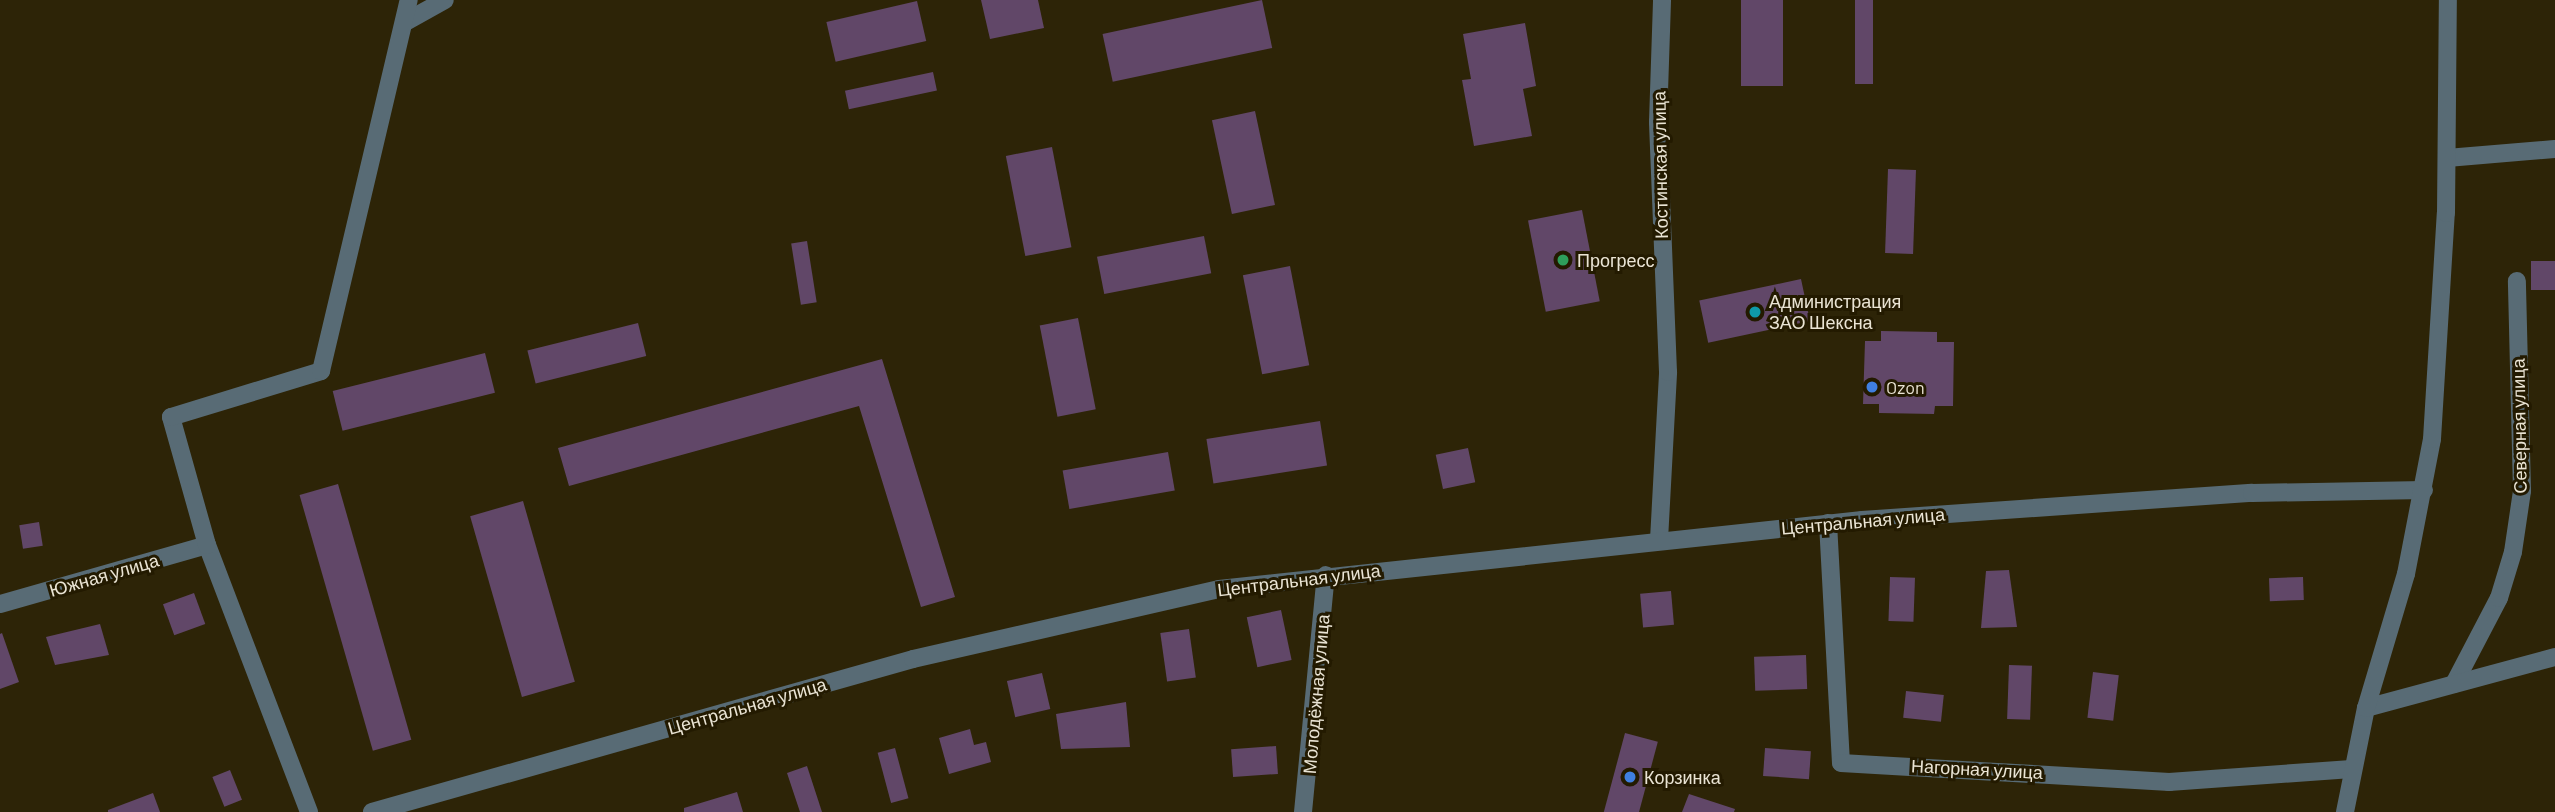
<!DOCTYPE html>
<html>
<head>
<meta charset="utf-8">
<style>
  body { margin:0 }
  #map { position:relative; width:2555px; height:812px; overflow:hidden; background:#2d2407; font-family:Barlow,sans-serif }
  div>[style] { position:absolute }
  .building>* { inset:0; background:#614768; transform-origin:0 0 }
  .minor>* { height:18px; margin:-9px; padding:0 9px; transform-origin:9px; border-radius:9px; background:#586b75 }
  .tertiary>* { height:18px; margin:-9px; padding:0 9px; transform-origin:9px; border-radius:9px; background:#586b75 }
  .dots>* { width:19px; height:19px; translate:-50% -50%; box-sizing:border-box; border:4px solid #231a00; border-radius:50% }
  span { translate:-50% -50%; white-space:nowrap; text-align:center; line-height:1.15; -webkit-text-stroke:6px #231a00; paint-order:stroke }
  .street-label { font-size:18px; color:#eae4d4 }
  .poi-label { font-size:18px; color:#eae4d4 }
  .left { translate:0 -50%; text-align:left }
</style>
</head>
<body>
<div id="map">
  <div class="building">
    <div style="clip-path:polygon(981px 0,1038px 0,1044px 28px,990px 39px)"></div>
    <div style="left:1262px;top:0;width:49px;height:163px;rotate:78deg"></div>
    <div style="left:1741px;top:0;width:42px;height:86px"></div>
    <div style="left:1855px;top:0;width:18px;height:84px"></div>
    <div style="left:917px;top:1px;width:41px;height:93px;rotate:77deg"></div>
    <div style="clip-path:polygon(1525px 23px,1536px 86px,1523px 89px,1532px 136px,1474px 146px,1462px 80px,1471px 79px,1463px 34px)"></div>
    <div style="left:933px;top:72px;width:19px;height:90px;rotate:78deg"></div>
    <div style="left:1255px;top:111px;width:96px;height:44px;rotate:78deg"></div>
    <div style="left:1052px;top:147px;width:102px;height:47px;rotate:79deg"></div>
    <div style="left:1888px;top:169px;width:28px;height:84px;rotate:2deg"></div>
    <div style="left:1582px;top:210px;width:93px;height:55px;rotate:79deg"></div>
    <div style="left:1204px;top:236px;width:38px;height:109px;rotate:79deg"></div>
    <div style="left:807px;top:241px;width:62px;height:16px;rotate:81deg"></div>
    <div style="left:2555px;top:261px;width:29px;height:24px;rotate:90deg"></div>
    <div style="left:1290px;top:266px;width:101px;height:48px;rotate:79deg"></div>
    <div style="left:1801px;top:279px;width:43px;height:104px;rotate:78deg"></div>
    <div style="left:1078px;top:318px;width:93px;height:39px;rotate:79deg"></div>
    <div style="left:638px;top:323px;width:34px;height:114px;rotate:76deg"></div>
    <div style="clip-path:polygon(1881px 331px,1937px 332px,1937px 342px,1954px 342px,1953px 406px,1935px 406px,1934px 414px,1879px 413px,1879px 404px,1863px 404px,1865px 341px,1881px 341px)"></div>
    <div style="left:485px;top:353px;width:41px;height:157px;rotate:76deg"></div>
    <div style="clip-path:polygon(882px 359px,955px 597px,921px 607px,859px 406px,569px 486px,558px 448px)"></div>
    <div style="left:1320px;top:421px;width:45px;height:115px;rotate:81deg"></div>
    <div style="left:1468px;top:448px;width:35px;height:33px;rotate:78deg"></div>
    <div style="left:1168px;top:452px;width:39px;height:107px;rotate:80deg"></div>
    <div style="left:338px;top:484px;width:266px;height:40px;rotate:74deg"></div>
    <div style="left:523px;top:501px;width:188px;height:55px;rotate:74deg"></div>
    <div style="left:39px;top:522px;width:24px;height:20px;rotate:81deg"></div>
    <div style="clip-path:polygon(2009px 570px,2017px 627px,1981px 628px,1986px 571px)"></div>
    <div style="left:1890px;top:577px;width:25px;height:44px;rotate:2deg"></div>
    <div style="left:2303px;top:577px;width:23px;height:34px;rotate:88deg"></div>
    <div style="left:1671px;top:591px;width:34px;height:31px;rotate:85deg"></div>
    <div style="left:194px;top:593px;width:33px;height:33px;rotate:70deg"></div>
    <div style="left:1281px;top:610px;width:51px;height:35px;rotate:78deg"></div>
    <div style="clip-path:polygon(100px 624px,109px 655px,55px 665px,46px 637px)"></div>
    <div style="left:1189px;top:629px;width:49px;height:29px;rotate:82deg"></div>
    <div style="clip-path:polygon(2px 633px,19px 682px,0 689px,0 634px)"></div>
    <div style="left:1806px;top:655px;width:34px;height:52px;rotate:88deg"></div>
    <div style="left:2009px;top:665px;width:23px;height:54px;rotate:2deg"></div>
    <div style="left:2093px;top:672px;width:26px;height:46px;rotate:7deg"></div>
    <div style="left:1042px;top:673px;width:37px;height:36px;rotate:77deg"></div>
    <div style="left:1906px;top:691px;width:38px;height:27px;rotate:6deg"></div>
    <div style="clip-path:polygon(1126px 702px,1130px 747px,1061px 749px,1056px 714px)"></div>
    <div style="clip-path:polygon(970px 729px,974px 745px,986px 742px,991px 762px,949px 774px,939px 738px)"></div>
    <div style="left:1625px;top:733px;width:34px;height:82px;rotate:15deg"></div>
    <div style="left:1276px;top:746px;width:28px;height:45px;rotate:86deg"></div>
    <div style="left:895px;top:748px;width:52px;height:18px;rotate:75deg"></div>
    <div style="left:1765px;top:748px;width:46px;height:28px;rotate:4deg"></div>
    <div style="clip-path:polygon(807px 766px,822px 812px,800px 812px,787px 773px)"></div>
    <div style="left:230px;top:770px;width:32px;height:19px;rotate:68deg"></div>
    <div style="clip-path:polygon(737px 792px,743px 812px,684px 812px,684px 808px)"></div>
    <div style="clip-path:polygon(153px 793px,160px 812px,108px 812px,108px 810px)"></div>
    <div style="clip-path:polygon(1689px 794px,1735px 809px,1734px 812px,1682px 812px)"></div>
  </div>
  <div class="minor">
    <div style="left:407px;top:21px;width:43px;rotate:-28.9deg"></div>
    <div style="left:2447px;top:158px;width:108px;rotate:-4.8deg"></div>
    <div style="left:1828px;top:523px;width:240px;rotate:86.9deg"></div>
    <div style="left:1841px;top:763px;width:329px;rotate:3.3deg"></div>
    <div style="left:2169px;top:782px;width:183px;rotate:-4.1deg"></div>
    <div style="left:1659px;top:540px;width:168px;rotate:-86.9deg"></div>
    <div style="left:1668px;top:372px;width:250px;rotate:-92.3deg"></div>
    <div style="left:1658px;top:122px;width:122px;rotate:-88.1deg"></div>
    <div style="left:0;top:604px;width:215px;rotate:-15.9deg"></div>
    <div style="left:2454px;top:684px;width:97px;rotate:-62.4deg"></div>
    <div style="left:2499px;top:598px;width:48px;rotate:-73.1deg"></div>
    <div style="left:2513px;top:552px;width:62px;rotate:-81.6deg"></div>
    <div style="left:2522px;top:491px;width:210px;rotate:-91.4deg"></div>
    <div style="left:2366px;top:708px;width:196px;rotate:-15.1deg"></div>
    <div style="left:309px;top:812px;width:286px;rotate:-110.9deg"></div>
    <div style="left:207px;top:545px;width:133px;rotate:-105.7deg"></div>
    <div style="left:171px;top:417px;width:157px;rotate:-17deg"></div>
    <div style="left:321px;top:371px;width:381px;rotate:-76.7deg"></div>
    <div style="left:1303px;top:812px;width:238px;rotate:-84.5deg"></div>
  </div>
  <div class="tertiary">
    <div style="left:372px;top:812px;width:562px;rotate:-15.79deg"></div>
    <div style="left:913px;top:659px;width:314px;rotate:-12.9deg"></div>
    <div style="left:1219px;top:589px;width:647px;rotate:-6.12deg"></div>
    <div style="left:1862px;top:520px;width:391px;rotate:-4deg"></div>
    <div style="left:2252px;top:493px;width:172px;rotate:-1deg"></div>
    <div style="left:2345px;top:812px;width:106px;rotate:-78.6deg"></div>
    <div style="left:2366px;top:708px;width:140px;rotate:-73.4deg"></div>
    <div style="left:2406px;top:574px;width:137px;rotate:-79.1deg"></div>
    <div style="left:2432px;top:439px;width:226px;rotate:-86.5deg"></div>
    <div style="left:2446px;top:213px;width:213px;rotate:-89.5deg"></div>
  </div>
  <div class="dots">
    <div style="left:1563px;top:260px;background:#2e9e5b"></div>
    <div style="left:1755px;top:312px;background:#0f9aa8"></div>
    <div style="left:1872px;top:387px;background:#3f7fe0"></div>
    <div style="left:1630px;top:777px;background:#3f7fe0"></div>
  </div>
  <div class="street-label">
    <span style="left:1660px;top:165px;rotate:-91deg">Костинская улица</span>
    <span style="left:2519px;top:426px;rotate:-91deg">Северная улица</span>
    <span style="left:1863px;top:521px;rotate:-5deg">Центральная улица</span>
    <span style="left:104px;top:575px;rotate:-16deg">Южная улица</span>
    <span style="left:1299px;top:580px;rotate:-7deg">Центральная улица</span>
    <span style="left:1316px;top:694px;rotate:-85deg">Молодёжная улица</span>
    <span style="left:747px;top:706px;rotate:-16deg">Центральная улица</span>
    <span style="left:1977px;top:769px;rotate:3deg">Нагорная улица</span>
  </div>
  <div class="poi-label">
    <span class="left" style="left:1577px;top:260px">Прогресс</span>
    <span class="left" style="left:1769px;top:312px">Администрация<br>ЗАО Шексна</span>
    <span class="left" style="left:1886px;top:387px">Ozon</span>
    <span class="left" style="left:1644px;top:777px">Корзинка</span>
  </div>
</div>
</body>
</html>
